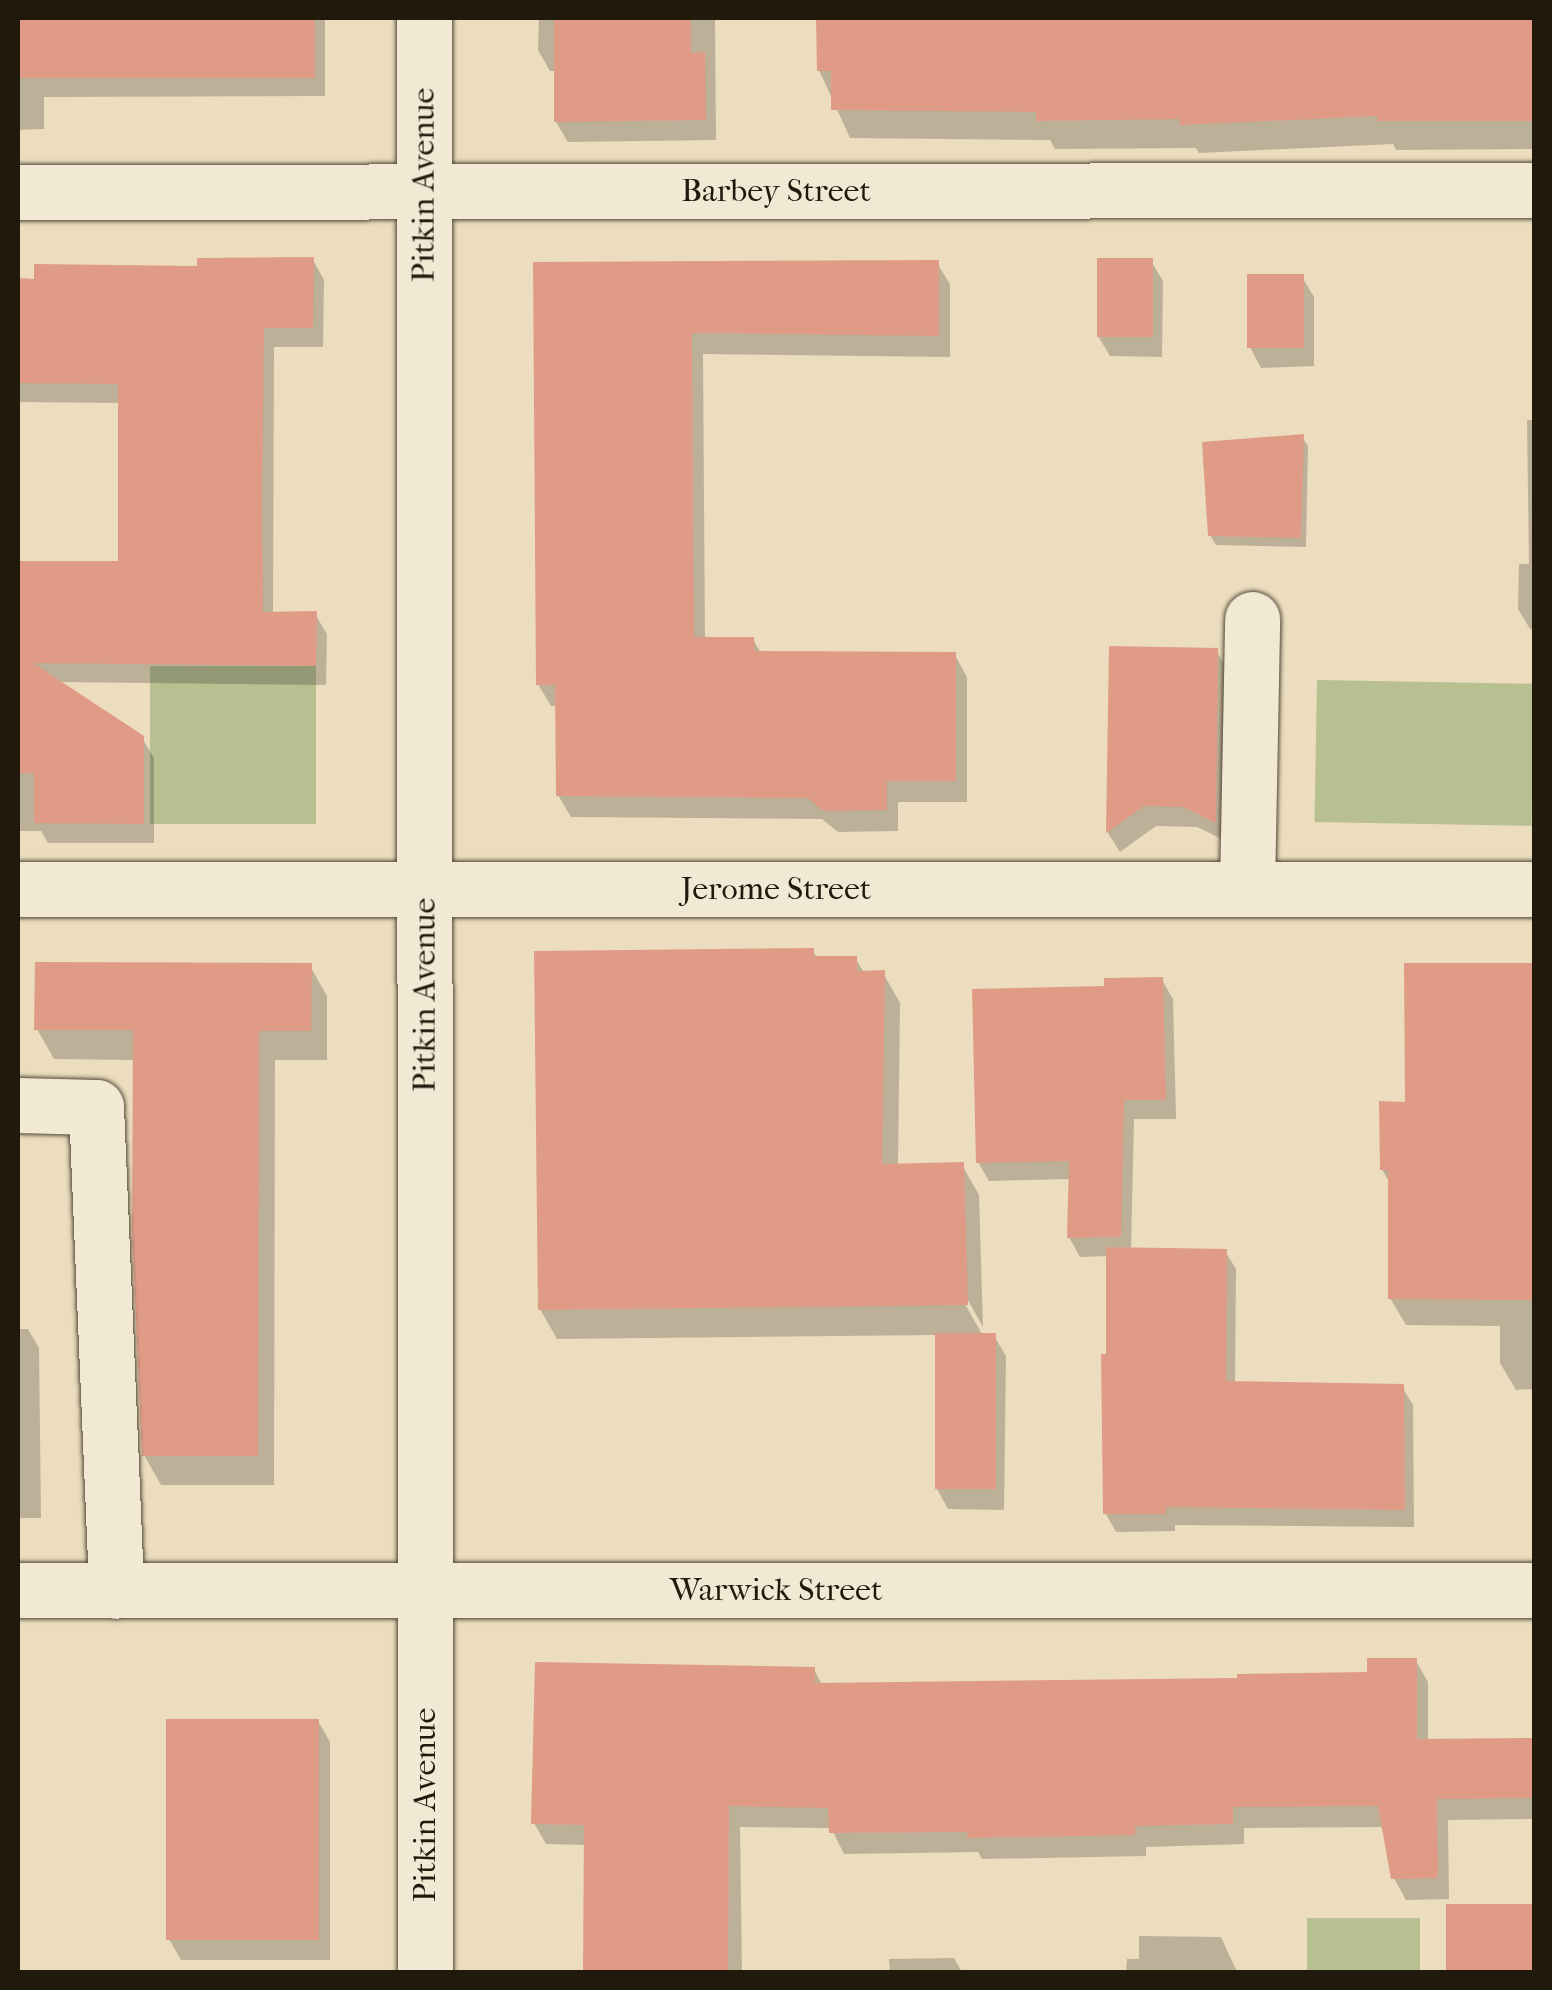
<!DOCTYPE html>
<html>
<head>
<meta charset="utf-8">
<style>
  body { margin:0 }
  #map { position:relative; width:1552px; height:1990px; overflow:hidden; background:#ebddbe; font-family:"IM FELL French Canon",serif }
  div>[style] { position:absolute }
  .green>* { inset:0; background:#b8c091; transform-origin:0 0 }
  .shadow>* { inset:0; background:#0003; transform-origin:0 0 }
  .building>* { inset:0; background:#e09b86; transform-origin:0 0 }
  .roads { filter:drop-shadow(0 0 2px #544a39) drop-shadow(0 0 2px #544a39) }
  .minor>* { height:55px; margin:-27.5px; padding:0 27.5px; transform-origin:27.5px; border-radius:27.5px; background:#f2e9d5 }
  span { translate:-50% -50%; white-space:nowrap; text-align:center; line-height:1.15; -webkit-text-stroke:10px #f2e9d5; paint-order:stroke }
  .street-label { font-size:32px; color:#22190d }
  .frame { position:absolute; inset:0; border:20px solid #22190d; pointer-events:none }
</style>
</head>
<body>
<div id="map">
  <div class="green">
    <div style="left:316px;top:666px;width:158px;height:166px;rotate:90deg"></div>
    <div style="left:1317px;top:680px;width:217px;height:142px;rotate:1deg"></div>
    <div style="left:1420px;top:1918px;width:54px;height:113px;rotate:90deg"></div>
  </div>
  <div class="shadow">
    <div style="clip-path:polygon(18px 18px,325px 18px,325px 96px,44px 97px,44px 129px,18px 130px)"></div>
    <div style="clip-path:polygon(539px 18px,715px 18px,716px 140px,568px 142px,556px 122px,557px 71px,550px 71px,538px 50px)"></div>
    <div style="clip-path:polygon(819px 18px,1534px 18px,1534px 149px,1396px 150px,1393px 144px,1199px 153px,1196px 148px,1055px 149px,1050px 140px,850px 138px,819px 70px)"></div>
    <div style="clip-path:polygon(313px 260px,324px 280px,323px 347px,274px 347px,273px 614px,315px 614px,327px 634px,326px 685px,58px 682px,142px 738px,154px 758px,154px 843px,48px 843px,41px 831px,18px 831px,18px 564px,120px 563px,121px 403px,18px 402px,18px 281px)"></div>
    <div style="clip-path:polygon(1151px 261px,1163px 281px,1162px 357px,1110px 356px,1098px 336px)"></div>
    <div style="clip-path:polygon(937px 263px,950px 284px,950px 357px,703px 354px,705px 640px,753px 640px,761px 653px,955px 655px,967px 677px,967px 802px,898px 802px,898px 831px,838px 832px,822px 819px,571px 817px,558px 795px,558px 706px,551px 706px,538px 684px,535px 264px)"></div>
    <div style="clip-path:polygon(1302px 277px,1314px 297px,1314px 366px,1261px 368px,1250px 347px)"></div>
    <div style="clip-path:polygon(1527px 420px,1534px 420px,1534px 629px,1530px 629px,1518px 609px,1519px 564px,1529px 564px)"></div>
    <div style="clip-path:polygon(1302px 437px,1308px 446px,1306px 547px,1216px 545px,1210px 535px)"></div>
    <div style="clip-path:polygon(1112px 649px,1216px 650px,1228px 671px,1226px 841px,1197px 827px,1156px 826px,1120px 852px,1108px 833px)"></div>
    <div style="clip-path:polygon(813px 951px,817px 958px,856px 959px,864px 973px,883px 973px,900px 1003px,898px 1166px,962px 1165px,979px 1195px,983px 1327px,964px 1293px,960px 1295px,983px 1336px,994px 1336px,1006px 1356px,1004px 1510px,948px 1509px,937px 1489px,938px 1335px,557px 1339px,540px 1309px)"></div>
    <div style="clip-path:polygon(1534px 965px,1534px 1396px,1531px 1389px,1516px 1390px,1500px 1363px,1500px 1326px,1406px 1325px,1390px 1298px,1390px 1184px,1382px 1169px,1408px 1104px,1407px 966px)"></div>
    <div style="clip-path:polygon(310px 966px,327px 996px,327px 1060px,275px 1060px,274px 1485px,161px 1485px,144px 1455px,135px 1060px,54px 1059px,37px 1029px)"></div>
    <div style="clip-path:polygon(1162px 980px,1173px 999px,1176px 1119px,1134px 1119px,1131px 1250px,1225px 1251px,1236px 1269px,1235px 1383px,1402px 1387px,1413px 1405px,1414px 1527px,1175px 1525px,1175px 1531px,1116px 1532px,1106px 1514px,1109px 1256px,1080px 1257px,1069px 1237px,1071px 1179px,989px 1181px,978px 1162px,1107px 989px)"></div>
    <div style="clip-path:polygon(18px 1279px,18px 1329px,28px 1329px,39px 1348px,41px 1518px,18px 1518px)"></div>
    <div style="clip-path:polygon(1416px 1661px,1428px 1682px,1428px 1742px,1534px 1741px,1534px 1819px,1448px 1820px,1449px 1899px,1406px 1900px,1394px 1878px,1384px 1827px,1244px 1828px,1244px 1844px,1146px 1847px,1146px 1856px,982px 1859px,978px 1852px,844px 1854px,831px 1828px,740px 1827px,742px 1972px,586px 1972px,586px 1845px,546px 1844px,534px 1823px,814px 1670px,823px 1686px,1240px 1681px,1369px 1674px)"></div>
    <div style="clip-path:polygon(318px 1721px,330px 1742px,330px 1960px,181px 1960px,169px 1939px)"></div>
    <div style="left:1449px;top:1906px;width:85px;height:66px;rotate:1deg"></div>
    <div style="clip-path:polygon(1139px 1936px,1221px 1937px,1237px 1972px,1126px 1972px,1127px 1959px,1139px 1959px)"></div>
    <div style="clip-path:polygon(954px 1958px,962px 1972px,890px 1972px,889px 1959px)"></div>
  </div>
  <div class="building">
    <div style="left:18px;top:18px;width:297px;height:60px"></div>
    <div style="clip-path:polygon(554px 18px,691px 18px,691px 53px,705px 52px,706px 120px,554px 122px)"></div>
    <div style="clip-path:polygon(816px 18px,1534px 18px,1534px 121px,1377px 121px,1377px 116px,1180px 125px,1179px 119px,1036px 121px,1036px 112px,831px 110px,831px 71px,817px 71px)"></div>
    <div style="clip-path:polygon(314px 257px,313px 328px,264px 328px,262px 502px,263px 612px,317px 611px,316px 666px,33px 663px,144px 736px,144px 824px,34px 823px,34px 773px,18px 773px,18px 561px,118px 561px,118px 384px,18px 383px,18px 278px,34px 279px,34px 264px,197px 266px,197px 258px)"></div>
    <div style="left:1097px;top:258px;width:56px;height:79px"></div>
    <div style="clip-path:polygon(939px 260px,939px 336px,692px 333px,694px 637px,754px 637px,755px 651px,956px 652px,956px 781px,887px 781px,887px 810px,823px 811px,808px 798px,556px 796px,555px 685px,536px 685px,533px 262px)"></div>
    <div style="left:1247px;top:274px;width:57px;height:74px"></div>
    <div style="clip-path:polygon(1304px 434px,1301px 538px,1208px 536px,1202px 442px)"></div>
    <div style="clip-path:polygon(1109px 646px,1218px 648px,1216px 823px,1184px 807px,1144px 806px,1106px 833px)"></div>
    <div style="clip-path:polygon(814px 948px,814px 956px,857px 956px,857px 971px,885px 970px,882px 1164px,964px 1162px,968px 1305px,538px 1310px,534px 951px)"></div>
    <div style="clip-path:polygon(35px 962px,312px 963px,311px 1031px,259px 1031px,258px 1456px,142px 1456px,132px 1230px,133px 1030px,34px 1030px)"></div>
    <div style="clip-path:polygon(1404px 963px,1534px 963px,1534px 1300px,1388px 1299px,1388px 1170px,1380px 1170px,1379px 1101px,1405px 1102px)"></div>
    <div style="clip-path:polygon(1163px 977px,1166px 1100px,1124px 1100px,1121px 1237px,1067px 1238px,1069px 1161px,976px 1163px,972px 989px,1104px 986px,1104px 978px)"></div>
    <div style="clip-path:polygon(1106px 1247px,1227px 1249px,1226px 1381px,1404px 1384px,1405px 1510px,1166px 1507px,1166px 1514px,1103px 1514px,1101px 1354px,1106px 1354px)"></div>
    <div style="left:935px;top:1333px;width:61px;height:156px"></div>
    <div style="clip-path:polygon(1367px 1658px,1417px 1658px,1417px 1739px,1534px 1738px,1534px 1798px,1437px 1799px,1438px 1878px,1391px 1879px,1378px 1806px,1233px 1807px,1233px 1824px,1135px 1826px,1135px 1835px,967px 1838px,967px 1832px,829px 1833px,828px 1808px,729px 1806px,728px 1972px,583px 1972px,584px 1825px,531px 1824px,535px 1662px,815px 1667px,815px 1683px,1237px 1678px,1237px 1674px,1367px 1672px)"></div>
    <div style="left:166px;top:1719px;width:153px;height:221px"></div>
    <div style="left:1446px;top:1904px;width:88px;height:68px"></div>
  </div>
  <div class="roads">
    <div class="minor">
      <div style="left:424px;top:18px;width:1954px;rotate:89.97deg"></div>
      <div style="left:18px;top:192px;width:1516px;rotate:-0.08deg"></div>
      <div style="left:18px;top:889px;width:1516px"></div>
      <div style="left:1247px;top:889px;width:270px;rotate:-88.9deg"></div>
      <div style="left:18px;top:1105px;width:78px;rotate:1.5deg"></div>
      <div style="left:96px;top:1107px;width:484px;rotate:87.6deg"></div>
      <div style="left:18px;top:1590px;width:1516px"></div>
    </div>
  </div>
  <div class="street-label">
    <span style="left:424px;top:185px;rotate:-90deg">Pitkin Avenue</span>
    <span style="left:776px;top:191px">Barbey Street</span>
    <span style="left:776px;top:889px">Jerome Street</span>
    <span style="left:425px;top:995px;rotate:-90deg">Pitkin Avenue</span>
    <span style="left:776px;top:1590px">Warwick Street</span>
    <span style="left:425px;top:1805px;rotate:-90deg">Pitkin Avenue</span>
  </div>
  <div class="frame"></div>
</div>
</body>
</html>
